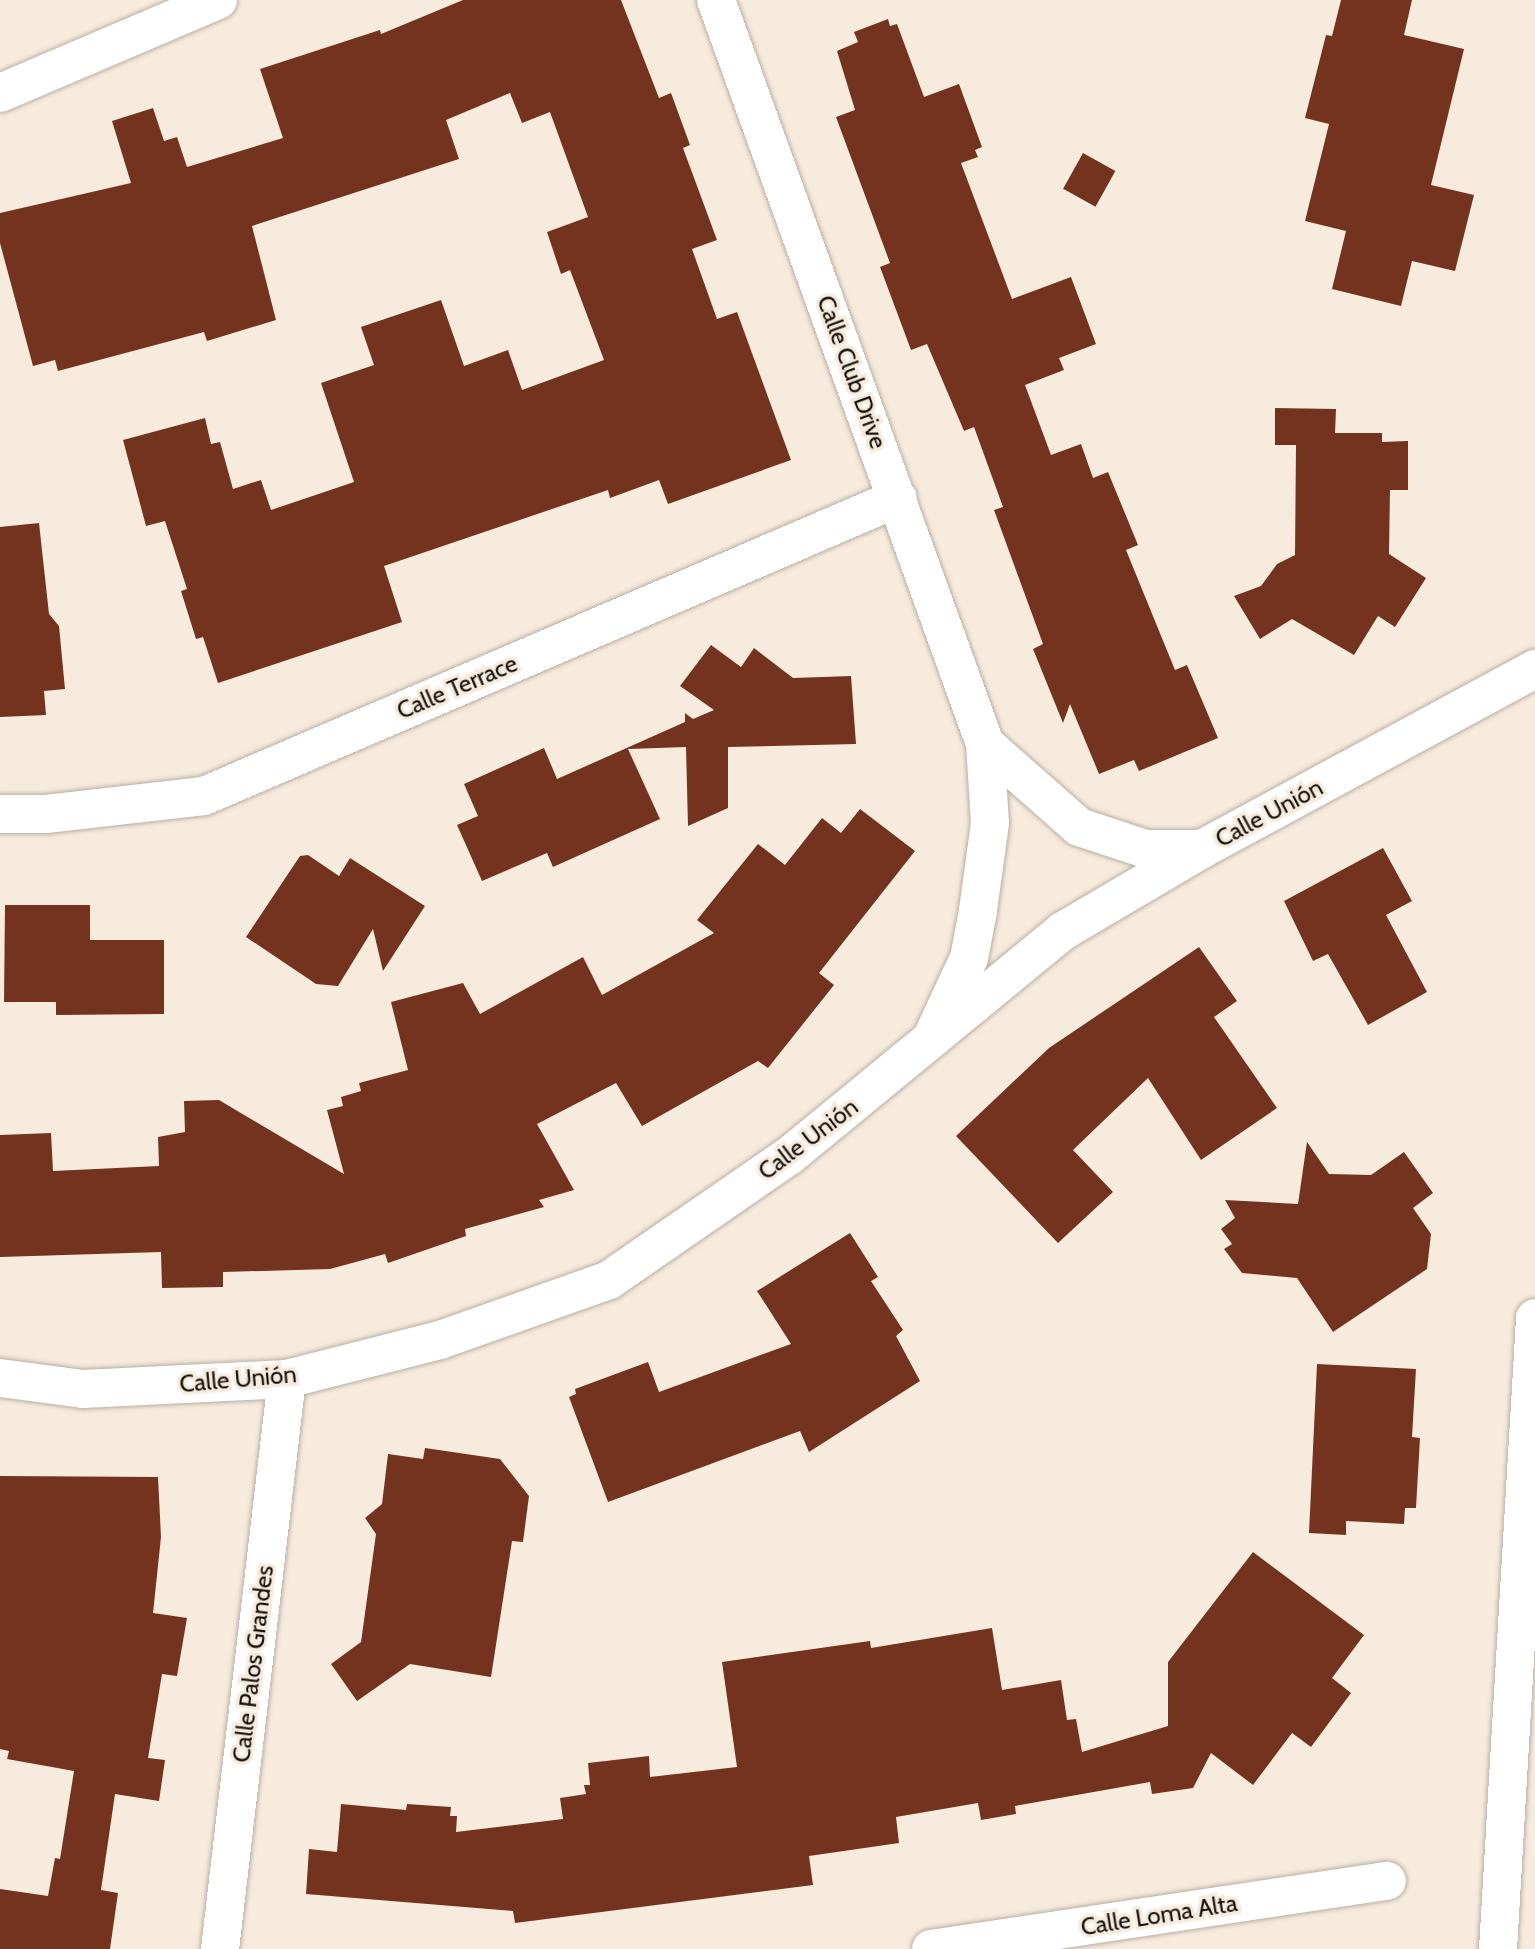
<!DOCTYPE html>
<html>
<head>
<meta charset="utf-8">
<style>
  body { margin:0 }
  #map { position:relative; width:1535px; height:1949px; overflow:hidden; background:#f7ebde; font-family:Cabin,sans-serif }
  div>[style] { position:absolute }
  .building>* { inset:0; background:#74331f; transform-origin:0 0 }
  .roads { filter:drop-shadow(0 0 2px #baaea2) drop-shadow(0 0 2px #baaea2) }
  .minor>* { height:38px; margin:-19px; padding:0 19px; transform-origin:19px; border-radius:19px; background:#fff }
  .tertiary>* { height:38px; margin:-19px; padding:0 19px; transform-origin:19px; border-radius:19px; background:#fff }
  span { translate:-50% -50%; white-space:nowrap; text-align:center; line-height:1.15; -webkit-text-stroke:7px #f7ebde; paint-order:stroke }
  .street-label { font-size:24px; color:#110d09 }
</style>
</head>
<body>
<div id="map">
  <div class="building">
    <div style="clip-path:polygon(463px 0,621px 0,659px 98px,671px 93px,690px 145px,683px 148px,717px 240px,692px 249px,717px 319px,737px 312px,791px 460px,668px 504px,659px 480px,610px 498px,608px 490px,384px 566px,402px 622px,218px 683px,203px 637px,196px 639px,181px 591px,187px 589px,165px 521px,146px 526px,123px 440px,205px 418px,211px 444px,220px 442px,233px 489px,261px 480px,271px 510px,354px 482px,321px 383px,374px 365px,361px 327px,441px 300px,464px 366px,508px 350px,522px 390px,604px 360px,570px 270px,561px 274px,547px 232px,588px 217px,550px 112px,522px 123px,510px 93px,446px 120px,459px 159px,252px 226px,276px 320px,207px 341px,204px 332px,58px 371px,55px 360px,33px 366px,0 243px,0 213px,131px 183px,112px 121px,153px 108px,164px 141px,177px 137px,187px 167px,283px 138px,260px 69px,380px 30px,381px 34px)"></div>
    <div style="clip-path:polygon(1341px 0,1412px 0,1404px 35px,1464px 49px,1431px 185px,1474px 195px,1455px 271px,1412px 261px,1401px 306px,1332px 289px,1346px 231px,1305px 221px,1329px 124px,1305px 118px,1326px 35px,1332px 36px)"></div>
    <div style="clip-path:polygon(888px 19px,890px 26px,897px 24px,924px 97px,959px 84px,982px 147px,975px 150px,978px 157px,961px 163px,1012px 299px,1071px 277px,1096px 344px,1059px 358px,1064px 370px,1025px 385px,1051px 455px,1081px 444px,1093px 478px,1108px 472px,1138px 545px,1126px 550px,1175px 670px,1187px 665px,1218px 738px,1139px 771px,1134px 760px,1099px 774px,1070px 704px,1063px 723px,1033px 649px,1043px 644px,994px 510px,1003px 507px,974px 427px,964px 431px,927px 344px,911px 350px,880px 267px,890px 263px,836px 117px,855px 110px,837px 51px,858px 42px,854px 32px)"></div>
    <div style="left:1083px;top:153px;width:37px;height:41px;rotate:29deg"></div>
    <div style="clip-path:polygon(1275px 408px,1336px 409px,1335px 433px,1382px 433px,1382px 442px,1408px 441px,1408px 490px,1390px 490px,1389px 554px,1426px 578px,1395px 627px,1378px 616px,1354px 655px,1292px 619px,1260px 639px,1234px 596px,1261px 586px,1277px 564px,1295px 555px,1296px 445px,1275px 445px)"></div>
    <div style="clip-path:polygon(39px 523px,49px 614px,59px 626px,65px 689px,44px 691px,46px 715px,0 717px,0 527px)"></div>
    <div style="clip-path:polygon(711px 645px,741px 667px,754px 648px,793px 678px,851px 676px,856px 744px,728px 747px,728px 808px,688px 826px,686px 747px,628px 749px,660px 819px,553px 867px,547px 853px,482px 881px,457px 825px,478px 816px,464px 784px,544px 748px,557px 779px,685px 722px,685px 713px,693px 719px,714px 710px,680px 686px)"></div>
    <div style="clip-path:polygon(860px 809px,915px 851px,819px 973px,834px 985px,768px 1068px,758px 1061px,642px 1126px,616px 1083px,537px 1124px,574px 1190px,539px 1200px,544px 1207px,465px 1229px,466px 1236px,388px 1263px,385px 1254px,330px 1269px,223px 1272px,223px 1287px,162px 1288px,161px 1252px,0 1257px,0 1135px,51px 1133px,53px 1171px,159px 1166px,158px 1137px,185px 1132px,184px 1101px,219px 1100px,344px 1174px,327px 1110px,343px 1106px,341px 1097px,361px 1091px,359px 1083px,408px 1070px,391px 1002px,463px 983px,480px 1014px,583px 957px,602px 995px,714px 933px,697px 920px,758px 844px,785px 865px,822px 818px,841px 833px)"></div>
    <div style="clip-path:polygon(1383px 848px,1412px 901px,1386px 915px,1427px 992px,1368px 1025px,1328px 954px,1313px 961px,1284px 901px)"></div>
    <div style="clip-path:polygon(308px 855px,339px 876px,350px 858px,425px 906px,383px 971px,373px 929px,338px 986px,316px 984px,246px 937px,300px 856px)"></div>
    <div style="clip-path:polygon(5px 905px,90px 905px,90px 940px,164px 940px,164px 1014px,56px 1015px,56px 1002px,4px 1002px)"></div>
    <div style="clip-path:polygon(1199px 947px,1237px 1001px,1214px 1017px,1277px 1108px,1201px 1160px,1148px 1078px,1073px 1150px,1113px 1192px,1058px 1243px,956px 1136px,1049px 1048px)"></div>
    <div style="clip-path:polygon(1307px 1142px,1329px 1174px,1371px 1175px,1404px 1152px,1433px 1193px,1413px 1208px,1431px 1234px,1427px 1269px,1333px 1332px,1297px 1278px,1242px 1273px,1224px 1249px,1232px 1244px,1221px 1229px,1235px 1218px,1225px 1200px,1298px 1204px)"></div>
    <div style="clip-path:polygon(850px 1233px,878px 1277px,871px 1281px,903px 1330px,896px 1336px,920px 1381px,809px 1452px,800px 1431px,608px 1502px,569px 1397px,576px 1394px,575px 1389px,648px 1362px,659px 1392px,791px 1344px,757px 1291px)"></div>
    <div style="clip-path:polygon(1317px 1364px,1416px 1369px,1412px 1437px,1420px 1438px,1416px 1508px,1405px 1508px,1404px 1524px,1346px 1521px,1346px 1535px,1309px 1533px)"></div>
    <div style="clip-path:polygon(425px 1448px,500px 1459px,529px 1496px,523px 1542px,512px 1541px,491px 1677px,410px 1664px,357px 1701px,331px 1664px,361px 1642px,376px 1534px,365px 1518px,382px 1504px,388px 1454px,423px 1459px)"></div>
    <div style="clip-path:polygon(0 1476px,158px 1477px,161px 1537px,153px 1613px,187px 1618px,177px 1676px,162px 1674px,148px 1758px,165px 1760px,159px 1801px,115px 1794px,101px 1890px,118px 1893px,110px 1949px,0 1949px,0 1889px,48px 1896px,55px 1858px,60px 1859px,74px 1771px,7px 1759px,9px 1751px,0 1749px)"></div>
    <div style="clip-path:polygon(1253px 1552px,1364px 1635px,1332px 1678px,1351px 1693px,1311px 1747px,1292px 1733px,1253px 1785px,1211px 1753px,1193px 1788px,1152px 1794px,1150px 1782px,1015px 1806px,1016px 1814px,981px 1820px,978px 1803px,896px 1817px,899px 1843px,809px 1856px,813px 1885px,515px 1923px,513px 1911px,306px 1894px,309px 1849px,337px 1852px,341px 1804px,406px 1810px,407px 1804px,451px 1807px,450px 1816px,457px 1816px,456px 1832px,563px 1819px,560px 1798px,586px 1794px,584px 1785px,590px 1785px,588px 1763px,649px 1756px,650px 1777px,737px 1767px,722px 1662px,870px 1641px,871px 1648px,992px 1628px,1002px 1690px,1061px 1680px,1067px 1720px,1076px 1719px,1082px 1752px,1168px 1726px,1168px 1662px)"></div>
  </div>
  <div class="roads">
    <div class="minor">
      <div style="left:716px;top:0;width:791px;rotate:70.12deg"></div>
      <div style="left:985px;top:744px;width:79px;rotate:86.4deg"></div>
      <div style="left:990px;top:823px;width:89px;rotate:97.8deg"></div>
      <div style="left:978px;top:911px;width:48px;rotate:100.8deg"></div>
      <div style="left:969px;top:958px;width:83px;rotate:115deg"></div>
      <div style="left:0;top:93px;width:237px;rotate:-23.1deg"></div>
      <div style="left:985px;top:744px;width:125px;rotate:41.4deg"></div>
      <div style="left:1079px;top:827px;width:71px;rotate:18.2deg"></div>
      <div style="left:1146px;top:849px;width:54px"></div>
      <div style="left:0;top:814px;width:46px"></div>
      <div style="left:46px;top:814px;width:159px;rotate:-6.5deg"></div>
      <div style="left:204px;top:796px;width:755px;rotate:-23.24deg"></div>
      <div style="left:0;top:1378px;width:84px;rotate:7.5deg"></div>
      <div style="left:83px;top:1389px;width:204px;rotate:-2.8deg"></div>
      <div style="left:287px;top:1379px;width:158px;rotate:-14.3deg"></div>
      <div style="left:440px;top:1340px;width:179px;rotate:-19.5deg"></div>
      <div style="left:609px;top:1280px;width:219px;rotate:-34.6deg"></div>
      <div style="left:789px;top:1156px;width:355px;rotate:-39.4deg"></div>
      <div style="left:1063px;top:931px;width:161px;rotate:-30.5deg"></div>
      <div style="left:1202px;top:849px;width:379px;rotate:-28.4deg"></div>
      <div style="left:220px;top:1949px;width:574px;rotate:-83.3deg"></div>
      <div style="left:931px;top:1949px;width:461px;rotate:-8.5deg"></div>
    </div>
    <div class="tertiary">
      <div style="left:1498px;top:1949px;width:632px;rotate:-86.64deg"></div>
    </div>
  </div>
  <div class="street-label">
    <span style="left:852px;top:372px;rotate:70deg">Calle Club Drive</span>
    <span style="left:457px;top:687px;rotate:-23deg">Calle Terrace</span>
    <span style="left:1269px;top:813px;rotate:-28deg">Calle Unión</span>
    <span style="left:808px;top:1139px;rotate:-37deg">Calle Unión</span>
    <span style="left:238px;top:1379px;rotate:-5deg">Calle Unión</span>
    <span style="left:253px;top:1664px;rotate:-83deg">Calle Palos Grandes</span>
    <span style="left:1159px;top:1915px;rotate:-9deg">Calle Loma Alta</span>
  </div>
</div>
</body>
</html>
